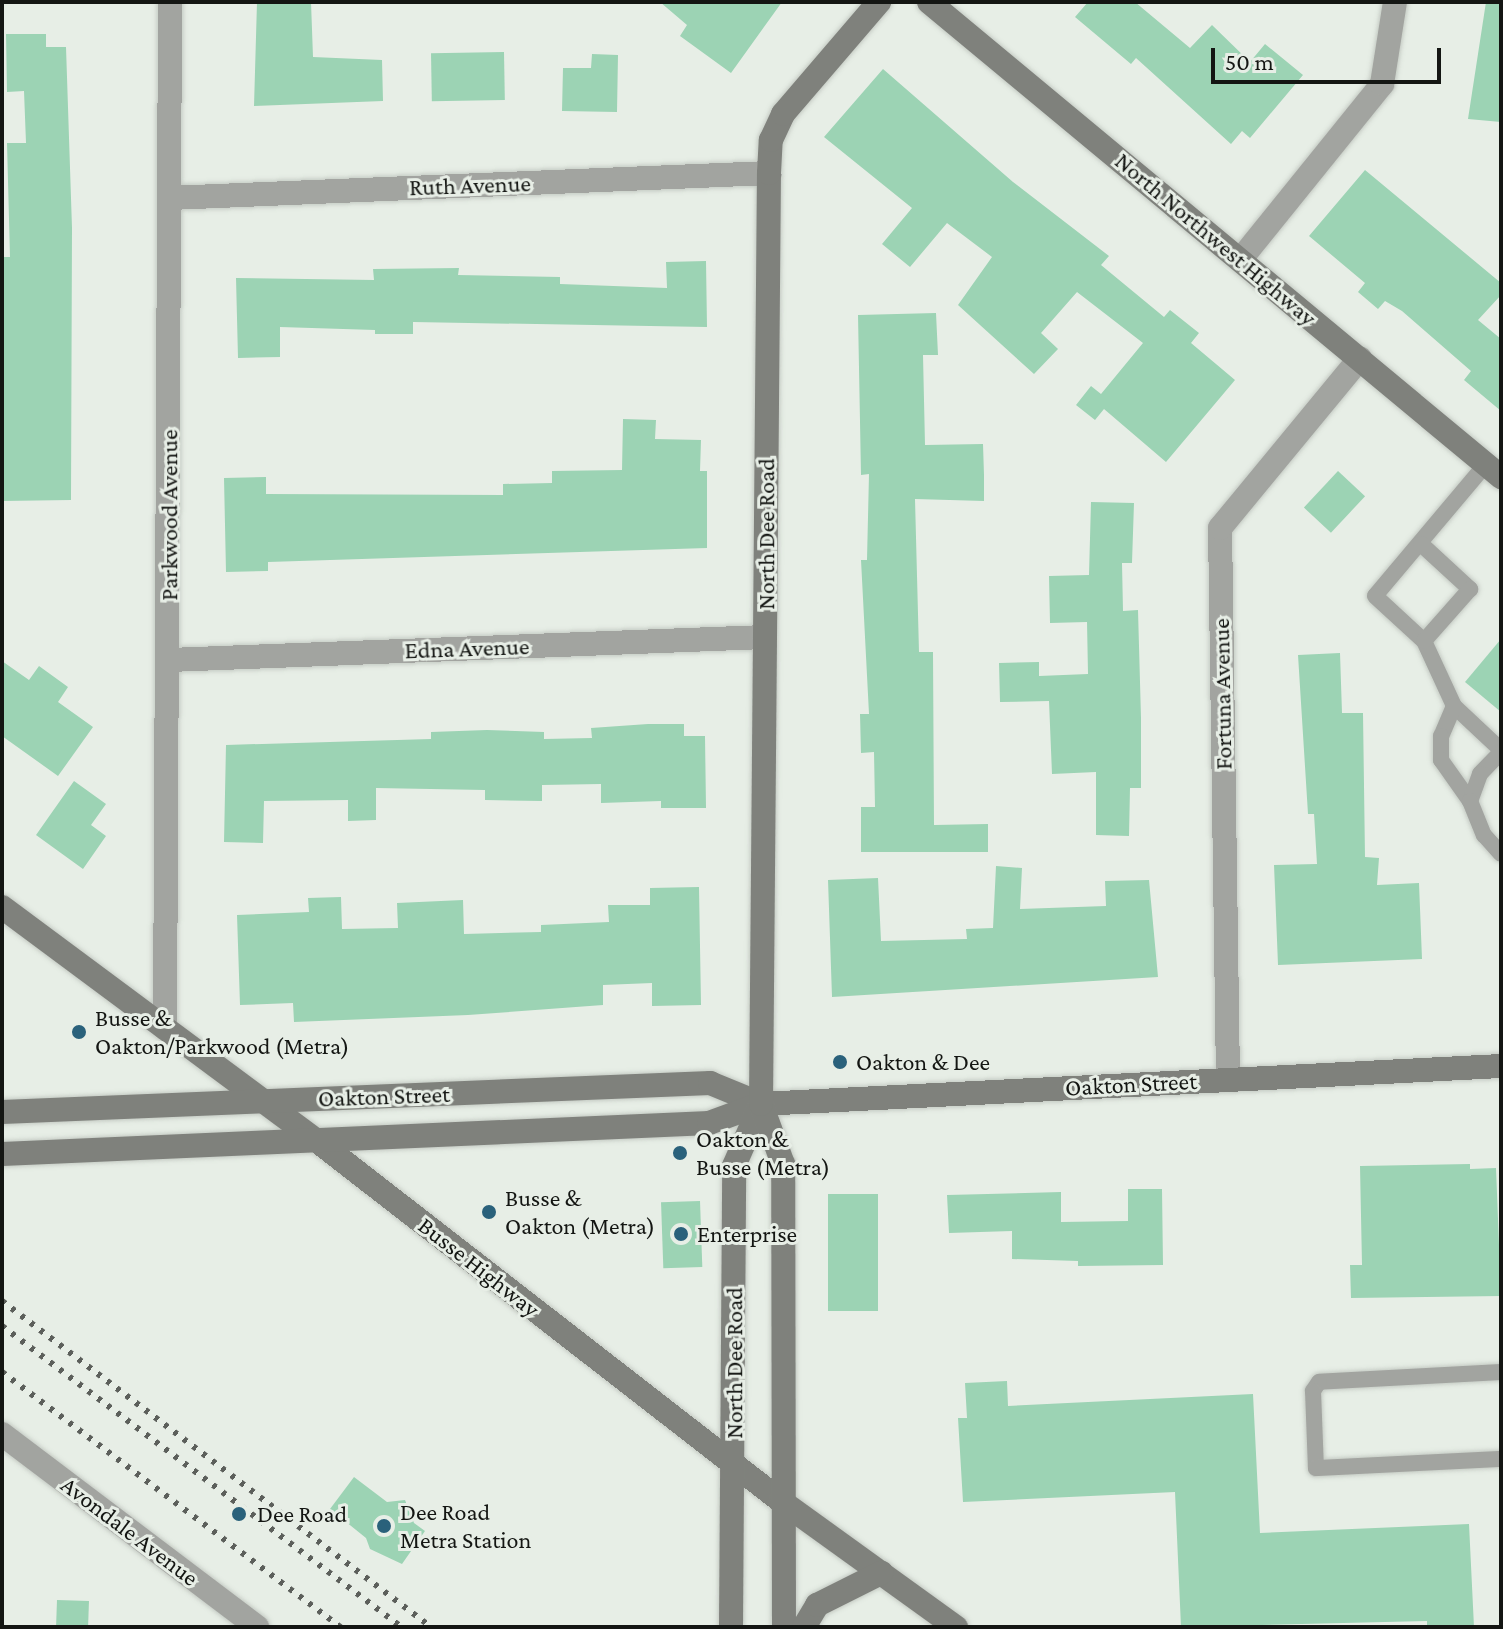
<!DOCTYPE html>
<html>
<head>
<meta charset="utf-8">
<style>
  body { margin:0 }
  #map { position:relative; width:1503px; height:1629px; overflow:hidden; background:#e7eee6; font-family:"Crimson Pro",serif }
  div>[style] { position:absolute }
  .building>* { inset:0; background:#9cd3b4; transform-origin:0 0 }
  .roads { filter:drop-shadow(0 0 2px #c5cbc4) drop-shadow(0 0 2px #c5cbc4) }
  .lane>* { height:16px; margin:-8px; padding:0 8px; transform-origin:8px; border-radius:8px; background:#a2a4a0 }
  .street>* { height:24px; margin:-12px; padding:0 12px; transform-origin:12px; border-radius:12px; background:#a2a4a0 }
  .secondary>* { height:24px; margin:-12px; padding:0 12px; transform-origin:12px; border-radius:12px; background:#7f817c }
  .rail>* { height:6px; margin-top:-3px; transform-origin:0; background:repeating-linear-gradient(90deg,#5c5f5b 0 4px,transparent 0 12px) }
  .dots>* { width:22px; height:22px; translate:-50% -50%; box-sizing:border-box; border:4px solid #e7eee6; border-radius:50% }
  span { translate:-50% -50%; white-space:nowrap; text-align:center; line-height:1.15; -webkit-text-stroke:6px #e7eee6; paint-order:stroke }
  .street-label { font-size:24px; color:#141613 }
  .poi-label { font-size:24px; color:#141613 }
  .left { translate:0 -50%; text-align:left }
  .frame { position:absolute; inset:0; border:4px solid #141613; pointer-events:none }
  .scale { position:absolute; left:1211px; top:48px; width:230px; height:36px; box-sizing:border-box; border:4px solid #141613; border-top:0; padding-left:10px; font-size:24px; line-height:28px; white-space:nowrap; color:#141613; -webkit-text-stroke:6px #e7eee6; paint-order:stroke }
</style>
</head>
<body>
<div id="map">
  <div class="building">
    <div style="clip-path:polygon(257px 2px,311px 2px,313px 57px,382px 60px,383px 101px,254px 106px)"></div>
    <div style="clip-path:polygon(660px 2px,782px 2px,731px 73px,680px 36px,687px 25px)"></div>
    <div style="clip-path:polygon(1088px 2px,1135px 2px,1190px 48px,1212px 25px,1250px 62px,1265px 44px,1303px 75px,1250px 138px,1242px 131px,1231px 144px,1136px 58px,1131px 64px,1075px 17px)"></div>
    <div style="clip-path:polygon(1486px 2px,1501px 2px,1501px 122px,1468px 119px)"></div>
    <div style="clip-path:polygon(6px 34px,46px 34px,46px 47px,66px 47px,72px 228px,71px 500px,2px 501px,4px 257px,10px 257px,7px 143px,26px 143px,24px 91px,7px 92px)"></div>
    <div style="left:504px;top:52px;width:48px;height:73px;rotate:89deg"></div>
    <div style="clip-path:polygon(592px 54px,618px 55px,617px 112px,562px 111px,563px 68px,591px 68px)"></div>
    <div style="clip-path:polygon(883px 69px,1013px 182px,1109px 256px,1101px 265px,1164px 317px,1170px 310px,1199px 333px,1191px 343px,1235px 380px,1166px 462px,1104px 409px,1095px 420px,1076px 405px,1091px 386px,1101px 394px,1143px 343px,1077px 292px,1041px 333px,1058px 349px,1034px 374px,958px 305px,992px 257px,947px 223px,910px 267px,882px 244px,912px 208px,824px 137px)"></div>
    <div style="clip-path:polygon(1365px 170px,1501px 283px,1501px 295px,1478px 320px,1501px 339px,1501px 411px,1464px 380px,1471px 371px,1402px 311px,1385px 301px,1378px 309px,1358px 292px,1365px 283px,1309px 236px)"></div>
    <div style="clip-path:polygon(706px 261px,707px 327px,413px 322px,413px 334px,375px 334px,375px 330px,280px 327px,280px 357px,238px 358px,236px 278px,374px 280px,373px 269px,459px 268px,458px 275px,560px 277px,560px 284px,667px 288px,666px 262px)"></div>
    <div style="clip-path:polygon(936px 313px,938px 355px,923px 355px,925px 445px,983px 444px,984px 475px,984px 501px,915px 499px,919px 652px,933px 652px,934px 825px,988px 824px,988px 852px,861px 852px,861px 807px,875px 807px,874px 752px,861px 753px,860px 714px,869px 714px,861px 560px,867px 560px,869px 474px,861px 475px,858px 315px)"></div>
    <div style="clip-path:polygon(623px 419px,656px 420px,655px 439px,701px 440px,700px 471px,707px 471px,707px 548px,268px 562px,268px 571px,226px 572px,224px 478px,266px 477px,266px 494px,503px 495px,503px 484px,552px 483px,552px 471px,622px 470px)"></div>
    <div style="left:1338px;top:471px;width:37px;height:50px;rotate:43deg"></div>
    <div style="clip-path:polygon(1091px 502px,1134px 503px,1132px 563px,1122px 563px,1123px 611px,1138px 610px,1141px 718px,1141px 788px,1130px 788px,1129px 836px,1096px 835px,1096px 772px,1052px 774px,1049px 701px,1000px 702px,999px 663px,1039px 662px,1039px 676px,1088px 674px,1087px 622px,1050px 623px,1049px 576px,1089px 575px)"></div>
    <div style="clip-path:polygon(1501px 639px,1501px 712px,1465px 682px)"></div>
    <div style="clip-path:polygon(1340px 653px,1342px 713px,1363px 713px,1365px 857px,1379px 858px,1377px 885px,1419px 883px,1422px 959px,1278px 965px,1274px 865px,1317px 864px,1314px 814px,1308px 814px,1298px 655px)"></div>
    <div style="clip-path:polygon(2px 661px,29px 680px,39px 666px,68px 687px,58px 702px,93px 727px,58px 776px,2px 736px)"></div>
    <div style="clip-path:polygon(648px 724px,684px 724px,684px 736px,705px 736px,706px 808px,661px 808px,661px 801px,601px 803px,601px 784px,542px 785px,542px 801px,485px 800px,485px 790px,376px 788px,376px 820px,348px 821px,348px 800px,264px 801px,263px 843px,224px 842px,226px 745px,431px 739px,431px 732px,487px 730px,544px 732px,544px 739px,592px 738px,591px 728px)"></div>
    <div style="clip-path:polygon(74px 781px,106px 804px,91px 825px,106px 836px,83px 869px,36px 835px)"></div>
    <div style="clip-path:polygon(996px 866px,1022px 868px,1020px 909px,1106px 906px,1105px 881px,1149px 880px,1158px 977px,832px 997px,828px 880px,878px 878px,881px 941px,967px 939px,966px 929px,993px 928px)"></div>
    <div style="clip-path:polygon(699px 887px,701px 1005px,652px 1006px,652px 983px,603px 985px,603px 1005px,468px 1015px,294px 1022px,293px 1003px,240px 1005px,237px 915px,309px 912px,308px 898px,341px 897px,342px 929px,398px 928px,397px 903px,463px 900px,464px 934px,541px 932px,541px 925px,609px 922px,608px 905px,650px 905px,650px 888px)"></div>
    <div style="clip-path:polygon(1470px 1164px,1470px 1169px,1496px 1168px,1501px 1296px,1351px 1298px,1350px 1265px,1362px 1265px,1360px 1166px)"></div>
    <div style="clip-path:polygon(1128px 1189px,1162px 1189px,1163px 1265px,1078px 1266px,1078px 1261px,1012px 1259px,1012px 1231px,949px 1233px,947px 1195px,1061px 1192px,1061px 1222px,1128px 1221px)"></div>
    <div style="left:828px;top:1194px;width:50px;height:117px"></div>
    <div style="left:700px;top:1201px;width:66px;height:39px;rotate:88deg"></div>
    <div style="clip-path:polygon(1007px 1381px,1008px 1406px,1253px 1394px,1260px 1533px,1469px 1524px,1474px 1627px,1427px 1627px,1427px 1621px,1181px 1627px,1175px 1492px,963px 1502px,958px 1418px,967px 1418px,965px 1383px)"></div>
    <div style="clip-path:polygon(354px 1477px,387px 1502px,405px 1500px,414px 1523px,425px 1531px,402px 1564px,370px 1549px,366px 1538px,330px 1509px)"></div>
    <div style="left:57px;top:1600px;width:32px;height:27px;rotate:2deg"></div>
  </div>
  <div class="roads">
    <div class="lane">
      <div style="left:1486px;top:464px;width:172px;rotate:130.1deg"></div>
      <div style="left:1375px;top:596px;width:67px;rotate:42.6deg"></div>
      <div style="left:1424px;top:641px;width:72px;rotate:65.2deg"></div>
      <div style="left:1454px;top:706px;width:64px;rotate:43.1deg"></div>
      <div style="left:1421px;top:544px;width:67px;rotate:42.6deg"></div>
      <div style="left:1470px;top:589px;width:69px;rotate:131.5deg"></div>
      <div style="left:1454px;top:706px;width:33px;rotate:113deg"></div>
      <div style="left:1441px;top:736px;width:24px;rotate:90deg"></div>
      <div style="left:1441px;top:760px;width:50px;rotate:54.7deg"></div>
      <div style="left:1501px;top:752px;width:30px;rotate:134deg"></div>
      <div style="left:1480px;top:774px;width:29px;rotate:110deg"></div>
      <div style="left:1470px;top:801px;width:37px;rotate:68deg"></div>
      <div style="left:1484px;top:835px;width:25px;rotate:48deg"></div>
      <div style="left:1501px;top:1372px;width:182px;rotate:176.9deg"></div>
      <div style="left:1319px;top:1382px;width:11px;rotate:124deg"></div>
      <div style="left:1313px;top:1391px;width:77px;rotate:87.8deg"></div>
      <div style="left:1316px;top:1468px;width:185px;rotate:-2.8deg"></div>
    </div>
    <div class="street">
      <div style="left:170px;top:198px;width:600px;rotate:-2.39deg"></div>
      <div style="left:1241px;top:259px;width:225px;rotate:-51.1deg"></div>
      <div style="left:1382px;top:84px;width:83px;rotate:-81deg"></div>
      <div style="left:169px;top:660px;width:596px;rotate:-2.21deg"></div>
      <div style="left:165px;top:1028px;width:1026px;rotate:-89.72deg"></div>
      <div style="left:1228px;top:1079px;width:551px;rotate:-90.83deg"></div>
      <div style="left:1220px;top:528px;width:220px;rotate:-50.5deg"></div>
      <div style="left:2px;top:1434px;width:320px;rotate:37.1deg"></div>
    </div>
    <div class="secondary">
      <div style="left:929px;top:2px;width:744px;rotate:39.71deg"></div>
      <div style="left:2px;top:907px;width:391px;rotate:36.6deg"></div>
      <div style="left:316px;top:1140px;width:589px;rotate:37.82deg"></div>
      <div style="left:781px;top:1501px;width:216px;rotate:35.8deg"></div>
      <div style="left:2px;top:1112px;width:709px;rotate:-2.35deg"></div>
      <div style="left:710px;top:1083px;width:55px;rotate:22.4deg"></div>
      <div style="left:2px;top:1154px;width:708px;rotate:-2.51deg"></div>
      <div style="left:709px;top:1123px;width:55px;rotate:-20.1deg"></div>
      <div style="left:761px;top:1104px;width:741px;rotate:-2.94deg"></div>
      <div style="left:731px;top:1627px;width:461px;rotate:-89.6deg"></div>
      <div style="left:734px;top:1166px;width:68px;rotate:-66.5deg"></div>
      <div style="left:784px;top:1627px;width:463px;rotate:-90.1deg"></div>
      <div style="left:783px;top:1164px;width:64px;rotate:-110.1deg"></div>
      <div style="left:761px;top:1104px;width:931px;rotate:-89.51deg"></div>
      <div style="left:769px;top:173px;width:33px;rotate:-87deg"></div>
      <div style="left:771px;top:140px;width:29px;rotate:-65deg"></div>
      <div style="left:783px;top:114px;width:148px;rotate:-49.4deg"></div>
      <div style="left:804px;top:1627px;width:26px;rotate:-59deg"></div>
      <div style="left:817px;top:1605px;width:72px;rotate:-26.6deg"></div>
    </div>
  </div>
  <div class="rail">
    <div style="left:2px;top:1301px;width:539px;rotate:37.23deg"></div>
    <div style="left:2px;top:1326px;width:500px;rotate:37deg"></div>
    <div style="left:2px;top:1372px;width:424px;rotate:37deg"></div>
  </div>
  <div class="dots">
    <div style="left:79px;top:1032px;background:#2a617b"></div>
    <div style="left:840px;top:1062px;background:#2a617b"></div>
    <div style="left:680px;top:1153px;background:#2a617b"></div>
    <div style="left:489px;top:1212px;background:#2a617b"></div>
    <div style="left:681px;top:1234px;background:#2a617b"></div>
    <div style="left:239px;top:1514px;background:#2a617b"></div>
    <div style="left:384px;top:1526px;background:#2a617b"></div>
  </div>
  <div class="street-label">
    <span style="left:470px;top:185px;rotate:-2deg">Ruth Avenue</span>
    <span style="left:1216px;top:239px;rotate:40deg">North Northwest Highway</span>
    <span style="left:169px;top:515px;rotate:-90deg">Parkwood Avenue</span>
    <span style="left:766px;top:534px;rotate:-90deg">North Dee Road</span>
    <span style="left:467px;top:648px;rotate:-2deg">Edna Avenue</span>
    <span style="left:1222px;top:694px;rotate:-91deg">Fortuna Avenue</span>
    <span style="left:1131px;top:1084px;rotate:-3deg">Oakton Street</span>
    <span style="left:384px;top:1096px;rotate:-2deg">Oakton Street</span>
    <span style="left:479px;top:1267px;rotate:38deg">Busse Highway</span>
    <span style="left:734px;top:1363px;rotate:-90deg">North Dee Road</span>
    <span style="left:130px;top:1531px;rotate:37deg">Avondale Avenue</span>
  </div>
  <div class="poi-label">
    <span class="left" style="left:95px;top:1032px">Busse &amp;<br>Oakton/Parkwood (Metra)</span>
    <span class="left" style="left:856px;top:1062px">Oakton &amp; Dee</span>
    <span class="left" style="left:696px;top:1153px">Oakton &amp;<br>Busse (Metra)</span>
    <span class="left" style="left:505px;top:1212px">Busse &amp;<br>Oakton (Metra)</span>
    <span class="left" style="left:697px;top:1234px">Enterprise</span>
    <span class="left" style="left:400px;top:1526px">Dee Road<br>Metra Station</span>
    <span class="left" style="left:257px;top:1514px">Dee Road</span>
  </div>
  <div class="frame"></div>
  <div class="scale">50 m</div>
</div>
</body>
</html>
